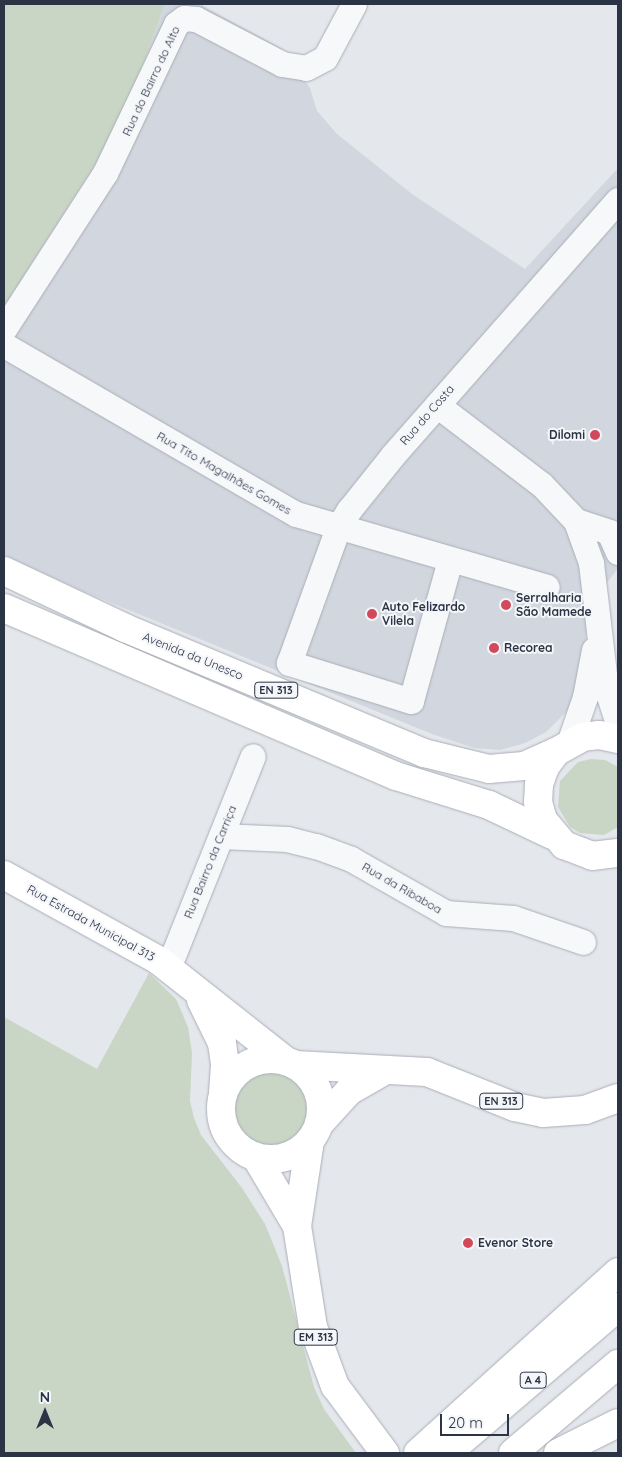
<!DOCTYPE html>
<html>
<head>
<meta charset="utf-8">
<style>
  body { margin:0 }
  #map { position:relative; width:622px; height:1457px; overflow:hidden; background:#e4e7ec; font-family:Quicksand,sans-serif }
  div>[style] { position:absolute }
  .built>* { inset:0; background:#d2d6de }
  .green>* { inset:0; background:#c9d6c5 }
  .round { border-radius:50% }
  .roads { filter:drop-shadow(0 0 1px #a9aeb7) drop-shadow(0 0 1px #a9aeb7) }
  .minor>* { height:25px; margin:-12.5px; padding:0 12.5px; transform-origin:12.5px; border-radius:12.5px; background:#f7f8fa }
  .secondary>* { height:28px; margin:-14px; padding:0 14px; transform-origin:14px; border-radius:14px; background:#fff }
  .primary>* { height:28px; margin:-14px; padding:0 14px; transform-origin:14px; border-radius:14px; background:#fff }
  .primary>.ring { margin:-14px; padding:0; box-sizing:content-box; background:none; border:28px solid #fff; border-radius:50% }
  .motorway>* { height:28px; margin:-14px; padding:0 14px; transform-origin:14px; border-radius:14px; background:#fff }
  .dots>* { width:14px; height:14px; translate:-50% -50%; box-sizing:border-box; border:2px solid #f4f6f9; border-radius:50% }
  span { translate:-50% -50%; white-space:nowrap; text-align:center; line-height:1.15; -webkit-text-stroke:4px #f4f6f9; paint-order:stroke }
  .shield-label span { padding:1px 4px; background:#f4f6f9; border:1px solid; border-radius:4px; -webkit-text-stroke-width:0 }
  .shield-label { font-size:11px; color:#2b3445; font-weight:700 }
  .street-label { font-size:12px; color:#2b3445 }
  .poi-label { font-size:12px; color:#2b3445; font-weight:700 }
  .right { translate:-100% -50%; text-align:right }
  .left { translate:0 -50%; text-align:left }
  .frame { position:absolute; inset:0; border:5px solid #2b3445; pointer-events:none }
  .north { position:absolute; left:20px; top:1387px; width:50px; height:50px; -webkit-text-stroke:4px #f4f6f9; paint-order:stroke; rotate:0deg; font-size:14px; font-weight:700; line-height:20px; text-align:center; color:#2b3445 }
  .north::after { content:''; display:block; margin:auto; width:18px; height:22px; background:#2b3445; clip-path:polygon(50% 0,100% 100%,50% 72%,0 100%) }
  .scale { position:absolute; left:440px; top:1414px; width:69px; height:22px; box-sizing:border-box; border:2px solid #2b3445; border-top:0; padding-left:6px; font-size:15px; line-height:18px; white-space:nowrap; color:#2b3445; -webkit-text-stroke:4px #f4f6f9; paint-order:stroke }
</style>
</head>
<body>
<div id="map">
  <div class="built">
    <div style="clip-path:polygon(165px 4px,200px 4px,283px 49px,310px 88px,317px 111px,337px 134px,412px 194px,525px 269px,618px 168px,618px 568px,586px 611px,586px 641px,578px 692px,566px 712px,546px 732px,525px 743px,500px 750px,474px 748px,432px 734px,87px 593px,4px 555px,4px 307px,138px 79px)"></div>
  </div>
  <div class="green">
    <div style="clip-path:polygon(4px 4px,165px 4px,138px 79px,108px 143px,4px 307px)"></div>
    <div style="clip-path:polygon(591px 759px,605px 760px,618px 767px,618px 827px,604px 835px,580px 833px,570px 827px,558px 807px,560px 781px,578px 762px)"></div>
    <div style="clip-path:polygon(149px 973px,176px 999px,188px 1027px,192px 1053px,190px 1101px,194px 1118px,201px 1135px,242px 1188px,265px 1224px,282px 1266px,314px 1387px,324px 1409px,356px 1453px,4px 1453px,4px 1017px,97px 1069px)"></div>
    <div class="round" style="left:234px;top:1072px;width:74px;height:74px"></div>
  </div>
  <div class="roads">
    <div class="minor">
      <div style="left:4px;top:329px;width:186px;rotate:-57.1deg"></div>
      <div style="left:105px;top:173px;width:165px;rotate:-64.5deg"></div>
      <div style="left:176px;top:24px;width:10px;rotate:-37deg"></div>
      <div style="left:184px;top:18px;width:12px;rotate:5deg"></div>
      <div style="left:196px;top:19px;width:97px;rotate:27.6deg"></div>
      <div style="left:282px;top:64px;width:24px;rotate:9deg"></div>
      <div style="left:306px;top:68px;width:21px;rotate:-28deg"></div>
      <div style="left:325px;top:58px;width:61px;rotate:-61.8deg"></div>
      <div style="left:4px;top:345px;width:337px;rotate:30.1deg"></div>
      <div style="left:296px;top:514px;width:261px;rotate:16.2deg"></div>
      <div style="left:437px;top:405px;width:132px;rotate:37.3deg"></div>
      <div style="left:542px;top:485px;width:50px;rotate:46.6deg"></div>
      <div style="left:576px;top:521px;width:45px;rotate:70.3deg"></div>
      <div style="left:591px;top:563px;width:121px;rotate:83.3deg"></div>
      <div style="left:605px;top:683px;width:43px;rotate:72.4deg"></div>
      <div style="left:576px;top:521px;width:35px;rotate:18deg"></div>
      <div style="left:609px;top:532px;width:22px;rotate:66deg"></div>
      <div style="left:450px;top:560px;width:146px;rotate:105.5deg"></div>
      <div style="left:411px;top:701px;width:128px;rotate:-162.7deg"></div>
      <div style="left:289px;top:663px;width:144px;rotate:-70.1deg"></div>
      <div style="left:338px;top:528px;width:21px;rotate:-59deg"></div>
      <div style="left:349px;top:510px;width:70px;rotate:-51.3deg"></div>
      <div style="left:393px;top:455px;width:340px;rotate:-48.6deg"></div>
      <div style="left:569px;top:743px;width:49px;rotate:-70.8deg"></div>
      <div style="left:585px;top:697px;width:48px;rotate:-79.2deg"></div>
      <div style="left:221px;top:836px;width:66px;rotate:2.6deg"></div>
      <div style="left:287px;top:839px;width:30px;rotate:14deg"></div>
      <div style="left:316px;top:846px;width:37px;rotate:20deg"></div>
      <div style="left:351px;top:859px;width:109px;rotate:29.6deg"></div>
      <div style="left:446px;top:913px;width:67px;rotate:4.3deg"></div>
      <div style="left:513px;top:918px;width:74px;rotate:18.9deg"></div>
      <div style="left:168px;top:968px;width:228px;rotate:-68.2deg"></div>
    </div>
    <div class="secondary">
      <div style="left:4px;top:875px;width:176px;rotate:28.9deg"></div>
      <div style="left:158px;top:960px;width:163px;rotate:38.3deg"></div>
      <div style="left:201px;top:1000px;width:48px;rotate:64deg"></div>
      <div style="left:222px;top:1043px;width:22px;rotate:82deg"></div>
      <div style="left:225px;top:1065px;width:29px;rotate:94deg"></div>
    </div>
    <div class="primary">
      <div style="left:4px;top:571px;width:134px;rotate:25.2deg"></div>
      <div style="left:125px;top:628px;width:324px;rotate:22.7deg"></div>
      <div style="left:424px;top:753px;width:67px;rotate:13.8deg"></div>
      <div style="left:489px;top:769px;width:35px;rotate:-5deg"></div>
      <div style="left:524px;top:766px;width:35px;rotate:-24deg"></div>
      <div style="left:4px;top:608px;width:426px;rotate:23.2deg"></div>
      <div style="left:396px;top:776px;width:97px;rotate:17.3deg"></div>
      <div style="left:489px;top:805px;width:70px;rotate:25.5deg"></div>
      <div style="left:618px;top:739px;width:19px;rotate:-168deg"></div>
      <div style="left:599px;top:735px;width:16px;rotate:173deg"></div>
      <div style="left:583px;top:737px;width:31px;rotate:151deg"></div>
      <div style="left:556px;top:752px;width:19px;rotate:126deg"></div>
      <div style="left:545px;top:767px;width:18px;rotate:109deg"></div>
      <div style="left:539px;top:784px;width:18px;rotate:93deg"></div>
      <div style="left:538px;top:802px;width:19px;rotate:74deg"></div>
      <div style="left:543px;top:820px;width:33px;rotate:50deg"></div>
      <div style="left:564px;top:845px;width:30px;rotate:21deg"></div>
      <div style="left:592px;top:856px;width:26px;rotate:-7deg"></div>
      <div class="ring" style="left:221px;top:1059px;width:72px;height:72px"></div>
      <div style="left:295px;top:1065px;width:132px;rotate:3deg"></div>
      <div style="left:427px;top:1072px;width:95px;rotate:21.7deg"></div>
      <div style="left:515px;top:1107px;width:29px;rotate:12deg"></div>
      <div style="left:543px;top:1113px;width:42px;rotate:-4.1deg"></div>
      <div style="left:585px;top:1110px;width:35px;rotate:-20deg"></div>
      <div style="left:319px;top:1124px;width:45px;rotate:-47.7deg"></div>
      <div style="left:349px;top:1091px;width:40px;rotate:-29.7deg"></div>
      <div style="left:310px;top:1141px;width:86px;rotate:98.7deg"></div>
      <div style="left:297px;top:1226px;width:102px;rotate:81deg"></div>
      <div style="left:313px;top:1327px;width:63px;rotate:69.6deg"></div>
      <div style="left:335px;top:1386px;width:84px;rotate:53.3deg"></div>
      <div style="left:256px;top:1157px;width:80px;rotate:59.3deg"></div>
    </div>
    <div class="motorway">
      <div style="left:418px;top:1453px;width:270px;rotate:-42.1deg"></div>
      <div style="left:447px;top:1453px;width:225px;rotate:-40.5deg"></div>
      <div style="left:513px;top:1453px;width:138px;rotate:-40.3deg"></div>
      <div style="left:558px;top:1453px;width:67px;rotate:-26.6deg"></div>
    </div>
  </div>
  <div class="dots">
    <div style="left:595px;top:435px;background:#d1495b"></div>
    <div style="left:506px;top:605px;background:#d1495b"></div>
    <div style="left:372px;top:614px;background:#d1495b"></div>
    <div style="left:494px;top:648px;background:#d1495b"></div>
    <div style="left:468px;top:1243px;background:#d1495b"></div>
  </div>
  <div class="shield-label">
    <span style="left:276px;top:690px">EN 313</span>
    <span style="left:501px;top:1101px">EN 313</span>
    <span style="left:316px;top:1337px">EM 313</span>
    <span style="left:533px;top:1380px">A 4</span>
  </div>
  <div class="street-label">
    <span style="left:151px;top:81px;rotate:-65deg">Rua do Bairro do Alto</span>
    <span style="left:427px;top:415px;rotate:-49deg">Rua do Costa</span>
    <span style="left:224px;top:473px;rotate:30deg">Rua Tito Magalhães Gomes</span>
    <span style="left:193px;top:656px;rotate:22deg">Avenida da Unesco</span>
    <span style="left:210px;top:862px;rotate:-68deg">Rua Bairro da Carriça</span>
    <span style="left:402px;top:888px;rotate:30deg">Rua da Ribaboa</span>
    <span style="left:91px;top:923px;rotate:29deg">Rua Estrada Municipal 313</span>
  </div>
  <div class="poi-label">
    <span class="right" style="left:585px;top:435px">Dilomi</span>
    <span class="left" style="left:516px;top:605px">Serralharia<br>São Mamede</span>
    <span class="left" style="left:382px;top:614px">Auto Felizardo<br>Vilela</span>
    <span class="left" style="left:504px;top:648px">Recorea</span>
    <span class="left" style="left:478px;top:1243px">Evenor Store</span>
  </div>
  <div class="frame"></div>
  <div class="north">N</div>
  <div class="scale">20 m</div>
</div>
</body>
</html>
